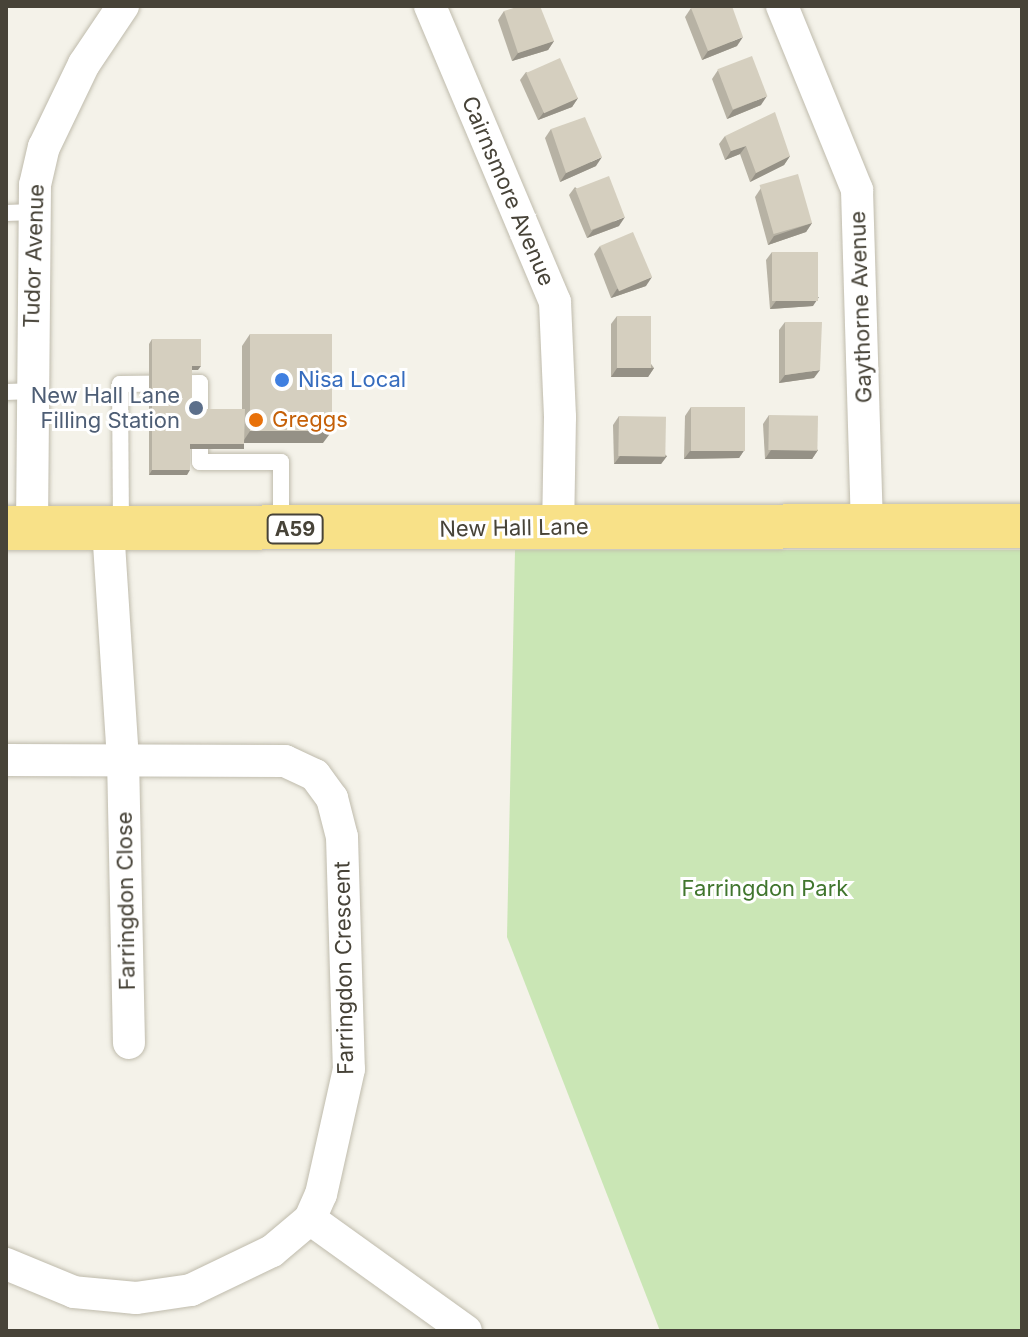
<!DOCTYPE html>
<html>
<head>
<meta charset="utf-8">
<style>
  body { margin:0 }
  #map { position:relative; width:1028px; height:1337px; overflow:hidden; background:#f4f2e9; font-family:Inter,sans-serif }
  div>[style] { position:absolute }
  .green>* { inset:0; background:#cae6b5 }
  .roads { filter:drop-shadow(0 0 2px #bfbbac) drop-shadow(0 0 2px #bfbbac) }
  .service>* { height:16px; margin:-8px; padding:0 8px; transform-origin:8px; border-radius:8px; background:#fff }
  .minor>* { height:32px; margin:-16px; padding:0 16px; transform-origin:16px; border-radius:16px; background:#fff }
  .trunk>* { height:44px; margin:-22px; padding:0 22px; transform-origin:22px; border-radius:22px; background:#f8e188 }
  .wall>* { inset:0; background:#b7b2a4 }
  .shaded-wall>* { inset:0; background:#959186; transform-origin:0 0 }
  .building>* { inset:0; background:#d5cfbf; transform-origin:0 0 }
  .dots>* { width:22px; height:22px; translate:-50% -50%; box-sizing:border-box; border:4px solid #fff; border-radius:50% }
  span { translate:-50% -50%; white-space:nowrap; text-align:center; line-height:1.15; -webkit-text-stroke:6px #fff; paint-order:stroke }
  .shield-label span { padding:2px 6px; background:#fff; border:2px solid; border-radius:6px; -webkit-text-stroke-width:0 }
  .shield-label { font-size:20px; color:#474338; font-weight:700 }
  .street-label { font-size:22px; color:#474338 }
  .shop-label { font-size:22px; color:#366cbe }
  .left { translate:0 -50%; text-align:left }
  .service-label { font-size:22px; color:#4e5e75 }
  .right { translate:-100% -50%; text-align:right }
  .food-label { font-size:22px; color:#c56008 }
  .park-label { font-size:22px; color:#41762e }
  .frame { position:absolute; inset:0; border:8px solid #474338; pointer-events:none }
</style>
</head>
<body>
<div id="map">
  <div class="green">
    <div style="clip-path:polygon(515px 550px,1022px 550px,1022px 1331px,660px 1331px,507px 937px)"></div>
  </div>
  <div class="roads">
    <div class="service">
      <div style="left:6px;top:213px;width:27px;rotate:-2deg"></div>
      <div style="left:6px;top:392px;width:25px;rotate:-2deg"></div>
      <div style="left:121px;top:526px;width:142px;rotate:-90.4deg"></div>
      <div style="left:120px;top:384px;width:80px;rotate:-0.7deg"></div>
      <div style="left:200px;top:383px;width:79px;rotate:90deg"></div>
      <div style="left:200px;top:462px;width:81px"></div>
      <div style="left:281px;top:462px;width:63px;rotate:90deg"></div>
    </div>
    <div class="minor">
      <div style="left:430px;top:6px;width:321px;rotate:67.1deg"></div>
      <div style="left:555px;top:302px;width:115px;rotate:87.5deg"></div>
      <div style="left:560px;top:417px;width:110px;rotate:91deg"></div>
      <div style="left:782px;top:6px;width:199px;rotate:67.8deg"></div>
      <div style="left:857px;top:190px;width:337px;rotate:88.3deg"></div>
      <div style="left:32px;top:528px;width:343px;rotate:-89.5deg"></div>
      <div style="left:35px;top:185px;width:39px;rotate:-77deg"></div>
      <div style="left:44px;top:147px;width:92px;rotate:-64.3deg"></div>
      <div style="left:84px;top:64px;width:70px;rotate:-56.1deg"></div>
      <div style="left:108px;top:528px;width:230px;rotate:86.3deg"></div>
      <div style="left:123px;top:758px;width:285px;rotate:88.8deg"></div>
      <div style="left:6px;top:760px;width:279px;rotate:0.2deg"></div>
      <div style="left:285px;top:761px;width:33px;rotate:25deg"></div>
      <div style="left:315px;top:775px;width:29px;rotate:54deg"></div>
      <div style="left:332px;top:798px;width:40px;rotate:75.6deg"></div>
      <div style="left:342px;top:837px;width:232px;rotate:88.3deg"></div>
      <div style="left:349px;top:1069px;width:128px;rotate:102.6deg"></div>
      <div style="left:321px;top:1194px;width:27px;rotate:114deg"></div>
      <div style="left:310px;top:1219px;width:50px;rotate:139.9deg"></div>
      <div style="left:272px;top:1251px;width:90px;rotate:154.3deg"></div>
      <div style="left:191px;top:1290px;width:56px;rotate:171.7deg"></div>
      <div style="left:136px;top:1298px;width:62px;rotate:-174.5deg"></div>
      <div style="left:74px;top:1292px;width:74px;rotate:-157.6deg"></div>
      <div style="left:310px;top:1219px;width:192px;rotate:35.7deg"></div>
    </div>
    <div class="trunk">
      <div style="left:6px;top:528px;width:1016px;rotate:-0.11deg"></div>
    </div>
  </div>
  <div class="wall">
    <div style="clip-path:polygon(691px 8px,737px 46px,702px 60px,685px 17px)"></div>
    <div style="clip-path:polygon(504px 11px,554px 41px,548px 50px,512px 61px,498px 20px)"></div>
    <div style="clip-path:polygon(718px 70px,761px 105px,727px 119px,712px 79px)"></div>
    <div style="clip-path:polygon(526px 72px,578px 98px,572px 107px,538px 120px,520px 80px)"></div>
    <div style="clip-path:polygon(551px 129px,596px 166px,560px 182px,545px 138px)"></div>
    <div style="clip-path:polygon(725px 136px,790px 156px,784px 165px,750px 182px,740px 154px,725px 160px,719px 144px)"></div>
    <div style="clip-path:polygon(575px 187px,619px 226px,587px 238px,569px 195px)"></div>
    <div style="clip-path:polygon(761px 188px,812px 223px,806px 232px,768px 245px,755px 197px)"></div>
    <div style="clip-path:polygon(600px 246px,646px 286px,611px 298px,594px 254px)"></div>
    <div style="clip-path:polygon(772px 252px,813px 306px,770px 309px,766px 260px)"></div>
    <div style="clip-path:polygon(617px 316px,654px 368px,648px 377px,611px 377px,611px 324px)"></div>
    <div style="clip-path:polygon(785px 322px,814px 378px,779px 383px,779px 330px)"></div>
    <div style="clip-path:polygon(250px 334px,323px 443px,244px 443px,241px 448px,190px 448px,187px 475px,149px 475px,149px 344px,152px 339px,198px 370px,192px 370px,192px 409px,242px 409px,242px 346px)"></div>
    <div style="clip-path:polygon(691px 407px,745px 449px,739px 458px,684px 459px,685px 416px)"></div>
    <div style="clip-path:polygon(769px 415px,818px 450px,812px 459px,765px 459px,763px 424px)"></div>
    <div style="clip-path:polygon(619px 416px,667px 456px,661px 464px,614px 464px,613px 425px)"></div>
  </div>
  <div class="shaded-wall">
    <div style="clip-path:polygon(743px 37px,737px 46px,702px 60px,708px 51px)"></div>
    <div style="clip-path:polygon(554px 41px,548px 50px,512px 61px,518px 53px)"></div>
    <div style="clip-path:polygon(767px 96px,761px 105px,727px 119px,733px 110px)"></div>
    <div style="clip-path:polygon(578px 98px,572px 107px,538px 120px,544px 112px)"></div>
    <div style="clip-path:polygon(746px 146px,740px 154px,725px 160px,731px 151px)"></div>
    <div style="clip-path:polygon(790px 156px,784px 165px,750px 182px,756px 173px)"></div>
    <div style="clip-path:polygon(602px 157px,596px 166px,560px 182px,566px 173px)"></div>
    <div style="clip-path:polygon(625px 217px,619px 226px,587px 238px,593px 230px)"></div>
    <div style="clip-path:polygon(812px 223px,806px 232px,768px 245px,774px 236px)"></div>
    <div style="clip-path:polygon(652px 277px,646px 286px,611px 298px,617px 289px)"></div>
    <div style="clip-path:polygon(819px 297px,813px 306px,770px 309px,776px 301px)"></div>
    <div style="clip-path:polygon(192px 366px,201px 366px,198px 370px,189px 370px)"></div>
    <div style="clip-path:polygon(617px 368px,654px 368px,648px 377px,611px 377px)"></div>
    <div style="clip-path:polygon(820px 370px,814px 378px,779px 383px,785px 375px)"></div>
    <div style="clip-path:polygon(250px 431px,332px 431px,323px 443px,242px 443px)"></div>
    <div style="left:190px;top:444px;width:54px;height:5px"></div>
    <div style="clip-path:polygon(745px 449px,739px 458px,684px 459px,690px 451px)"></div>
    <div style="clip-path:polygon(771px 450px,818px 450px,812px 459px,765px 459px)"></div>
    <div style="clip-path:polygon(620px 456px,667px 456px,661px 464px,614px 464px)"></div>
    <div style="clip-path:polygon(152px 470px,190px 470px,187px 475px,149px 475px)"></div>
  </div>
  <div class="building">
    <div style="clip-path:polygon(520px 6px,540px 6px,554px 41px,518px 53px,504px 11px)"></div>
    <div style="clip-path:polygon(696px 6px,732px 6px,743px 37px,708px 51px,691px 8px)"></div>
    <div style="left:752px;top:56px;width:43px;height:37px;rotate:69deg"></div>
    <div style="left:560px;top:58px;width:44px;height:37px;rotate:66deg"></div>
    <div style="clip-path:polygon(775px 112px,790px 156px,756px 173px,746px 146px,731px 151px,725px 136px)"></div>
    <div style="clip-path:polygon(585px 117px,602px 157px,566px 173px,551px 129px)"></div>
    <div style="left:798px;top:174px;width:51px;height:40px;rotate:74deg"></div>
    <div style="left:609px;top:176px;width:44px;height:36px;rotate:69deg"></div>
    <div style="left:633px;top:232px;width:49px;height:36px;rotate:67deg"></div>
    <div style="left:772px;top:252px;width:46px;height:49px"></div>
    <div style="left:617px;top:316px;width:34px;height:52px"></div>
    <div style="clip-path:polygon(785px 322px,822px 322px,820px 370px,785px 375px)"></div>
    <div style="left:250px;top:334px;width:82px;height:97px"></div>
    <div style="clip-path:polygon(152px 339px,201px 339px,201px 366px,192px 366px,192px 409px,245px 409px,244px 444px,190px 444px,190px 470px,152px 470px)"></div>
    <div style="left:691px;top:407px;width:54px;height:44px"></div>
    <div style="left:769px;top:415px;width:49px;height:35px;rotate:1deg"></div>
    <div style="left:619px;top:416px;width:47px;height:40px;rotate:1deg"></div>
  </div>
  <div class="dots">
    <div style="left:282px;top:380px;background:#3f7fe0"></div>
    <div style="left:196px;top:408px;background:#5c6f8a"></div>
    <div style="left:256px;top:420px;background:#e8710a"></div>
  </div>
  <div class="shield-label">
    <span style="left:295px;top:529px">A59</span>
  </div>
  <div class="street-label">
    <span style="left:508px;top:191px;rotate:67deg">Cairnsmore Avenue</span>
    <span style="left:34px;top:256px;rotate:-88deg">Tudor Avenue</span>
    <span style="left:861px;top:307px;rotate:-92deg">Gaythorne Avenue</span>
    <span style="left:514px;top:528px;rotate:-1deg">New Hall Lane</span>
    <span style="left:126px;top:901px;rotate:-91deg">Farringdon Close</span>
    <span style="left:344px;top:968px;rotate:-91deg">Farringdon Crescent</span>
  </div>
  <div class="shop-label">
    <span class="left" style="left:298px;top:380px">Nisa Local</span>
  </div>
  <div class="service-label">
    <span class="right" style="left:180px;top:408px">New Hall Lane<br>Filling Station</span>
  </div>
  <div class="food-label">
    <span class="left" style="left:272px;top:420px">Greggs</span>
  </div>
  <div class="park-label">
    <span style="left:765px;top:889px">Farringdon Park</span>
  </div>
  <div class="frame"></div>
</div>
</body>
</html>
